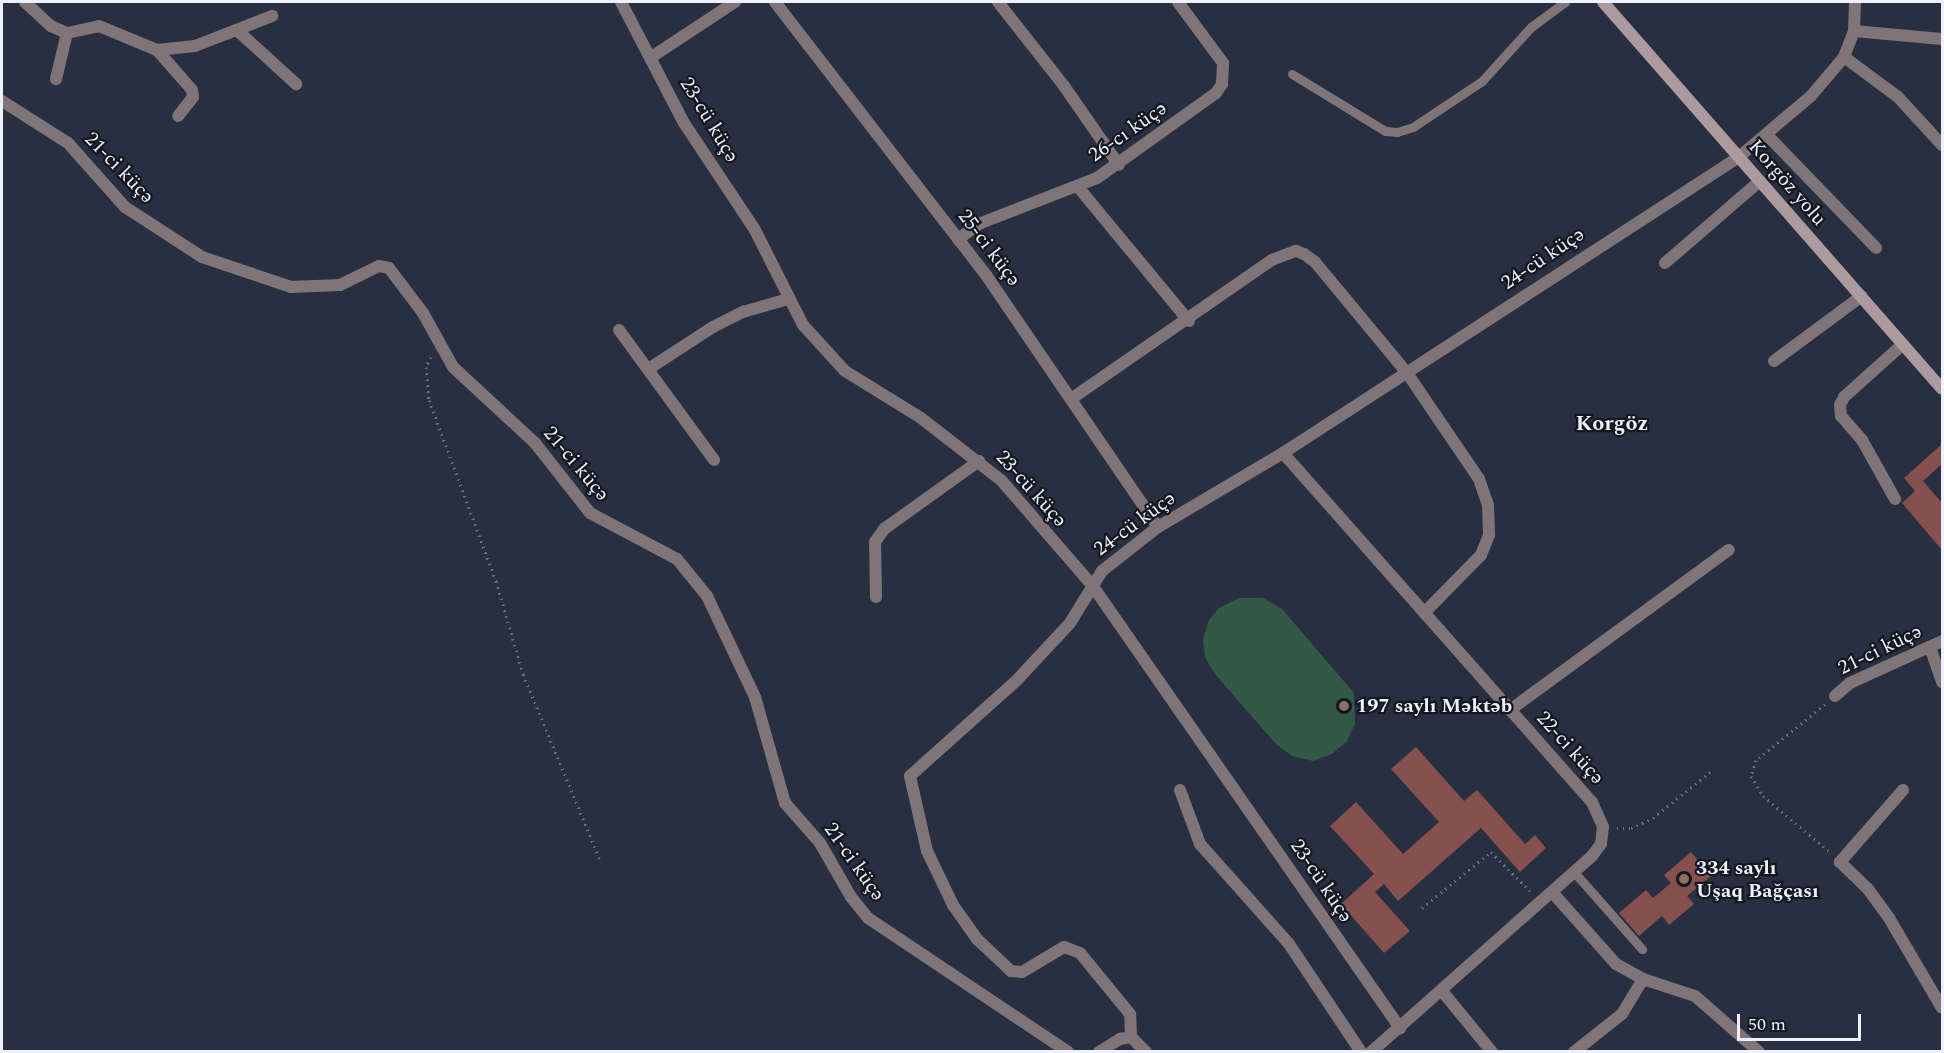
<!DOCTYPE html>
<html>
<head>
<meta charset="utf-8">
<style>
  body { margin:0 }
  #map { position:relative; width:1944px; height:1053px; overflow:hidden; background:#282f40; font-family:Spectral,serif }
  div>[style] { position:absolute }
  .green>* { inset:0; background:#325946 }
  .building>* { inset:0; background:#85504e }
  .path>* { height:3px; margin-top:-1.5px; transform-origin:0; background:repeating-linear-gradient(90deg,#6a7080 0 1.5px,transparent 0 6px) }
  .lane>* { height:9px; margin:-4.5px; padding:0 4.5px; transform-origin:4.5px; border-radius:4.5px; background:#7f7477 }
  .street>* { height:12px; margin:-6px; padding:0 6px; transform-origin:6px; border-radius:6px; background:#7f7477 }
  .secondary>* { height:12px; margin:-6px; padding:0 6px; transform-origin:6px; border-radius:6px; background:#ac9a9f }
  .dots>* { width:16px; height:16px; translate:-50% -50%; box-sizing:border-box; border:3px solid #14171f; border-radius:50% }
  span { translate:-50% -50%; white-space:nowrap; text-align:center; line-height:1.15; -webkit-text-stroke:4.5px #14171f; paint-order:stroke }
  .street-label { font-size:20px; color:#ecf1fd }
  .poi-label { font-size:20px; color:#ecf1fd; font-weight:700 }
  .left { translate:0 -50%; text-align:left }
  .quarter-label { font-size:22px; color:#ecf1fd; font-weight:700 }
  .frame { position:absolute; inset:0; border:3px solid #ecf1fd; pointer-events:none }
  .scale { position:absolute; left:1737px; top:1014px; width:124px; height:27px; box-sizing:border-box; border:3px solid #ecf1fd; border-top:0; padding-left:8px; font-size:18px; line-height:21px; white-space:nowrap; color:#ecf1fd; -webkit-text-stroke:4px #14171f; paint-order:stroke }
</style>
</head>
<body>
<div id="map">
  <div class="green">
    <div style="clip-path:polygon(1263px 598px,1282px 609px,1354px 693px,1355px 724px,1347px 741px,1332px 754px,1313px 761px,1292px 756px,1276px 744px,1214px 673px,1205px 657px,1203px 639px,1209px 620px,1219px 608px,1239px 598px)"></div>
  </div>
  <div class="building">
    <div style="clip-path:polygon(1942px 444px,1942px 464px,1923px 481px,1942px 503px,1942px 550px,1902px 503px,1915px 491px,1904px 478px)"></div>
    <div style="clip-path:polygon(1416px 747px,1464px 801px,1477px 790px,1525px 844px,1535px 835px,1546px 848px,1520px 872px,1481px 828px,1398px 901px,1384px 884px,1375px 892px,1410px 931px,1384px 953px,1341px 904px,1374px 874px,1330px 826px,1356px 802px,1403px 854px,1439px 822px,1391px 769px)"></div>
    <div style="clip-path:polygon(1691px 852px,1711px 876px,1687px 896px,1694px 904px,1669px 925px,1662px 916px,1639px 936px,1619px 913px,1646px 890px,1653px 898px,1671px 883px,1664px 875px)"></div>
  </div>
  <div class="path">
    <div style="left:431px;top:357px;width:11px;rotate:117deg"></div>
    <div style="left:426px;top:367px;width:33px;rotate:85deg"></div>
    <div style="left:429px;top:400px;width:193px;rotate:69.7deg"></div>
    <div style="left:496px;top:581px;width:97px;rotate:73.8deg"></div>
    <div style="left:523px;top:674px;width:204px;rotate:67.5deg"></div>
    <div style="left:1825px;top:704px;width:89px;rotate:140.9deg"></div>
    <div style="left:1756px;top:760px;width:17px;rotate:107deg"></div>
    <div style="left:1751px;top:776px;width:23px;rotate:59deg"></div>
    <div style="left:1763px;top:796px;width:89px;rotate:40deg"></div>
    <div style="left:1617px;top:828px;width:14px"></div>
    <div style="left:1631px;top:828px;width:24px;rotate:-24deg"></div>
    <div style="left:1653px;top:818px;width:78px;rotate:-38.8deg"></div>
    <div style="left:1422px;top:908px;width:89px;rotate:-39.1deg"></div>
    <div style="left:1491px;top:852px;width:55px;rotate:45deg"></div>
  </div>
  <div class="lane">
    <div style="left:1292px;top:74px;width:109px;rotate:31.5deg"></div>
    <div style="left:1385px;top:131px;width:12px;rotate:5deg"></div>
    <div style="left:1397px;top:132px;width:17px;rotate:-17deg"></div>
    <div style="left:1413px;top:127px;width:83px;rotate:-33.7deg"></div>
    <div style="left:1482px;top:81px;width:73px;rotate:-47.8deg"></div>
    <div style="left:1531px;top:27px;width:42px;rotate:-36.3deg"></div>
    <div style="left:1574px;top:872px;width:103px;rotate:48.6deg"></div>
  </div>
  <div class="street">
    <div style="left:25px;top:2px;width:35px;rotate:43deg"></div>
    <div style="left:51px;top:26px;width:17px;rotate:24deg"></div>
    <div style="left:67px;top:33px;width:33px;rotate:-12deg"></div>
    <div style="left:99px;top:26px;width:63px;rotate:22.5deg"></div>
    <div style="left:157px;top:50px;width:38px;rotate:-6deg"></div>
    <div style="left:195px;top:46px;width:83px;rotate:-21.3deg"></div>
    <div style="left:621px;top:2px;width:136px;rotate:62.5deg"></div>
    <div style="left:684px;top:123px;width:128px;rotate:56.4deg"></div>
    <div style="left:755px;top:230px;width:106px;rotate:63.2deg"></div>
    <div style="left:803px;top:325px;width:62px;rotate:47.6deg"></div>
    <div style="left:845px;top:371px;width:89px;rotate:31.7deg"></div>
    <div style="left:921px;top:418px;width:101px;rotate:37.8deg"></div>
    <div style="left:1001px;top:480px;width:139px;rotate:49.1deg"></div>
    <div style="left:1092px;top:585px;width:540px;rotate:55.19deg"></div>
    <div style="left:775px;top:2px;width:345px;rotate:52.3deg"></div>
    <div style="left:986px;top:275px;width:305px;rotate:55.7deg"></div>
    <div style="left:998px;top:2px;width:107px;rotate:51.8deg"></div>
    <div style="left:1064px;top:86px;width:96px;rotate:55.2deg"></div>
    <div style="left:238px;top:31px;width:79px;rotate:42.4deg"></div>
    <div style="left:1854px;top:31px;width:88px;rotate:5.2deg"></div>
    <div style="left:157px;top:50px;width:53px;rotate:48.8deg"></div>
    <div style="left:192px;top:90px;width:7px;rotate:82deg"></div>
    <div style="left:193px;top:97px;width:24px;rotate:128deg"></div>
    <div style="left:1844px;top:57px;width:67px;rotate:36.5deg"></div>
    <div style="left:1898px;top:97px;width:65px;rotate:47.5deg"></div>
    <div style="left:650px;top:58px;width:102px;rotate:-33.4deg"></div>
    <div style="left:56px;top:79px;width:47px;rotate:-76.6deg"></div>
    <div style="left:2px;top:101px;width:78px;rotate:32.5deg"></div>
    <div style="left:68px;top:143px;width:86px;rotate:48.3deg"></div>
    <div style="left:125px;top:207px;width:92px;rotate:33deg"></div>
    <div style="left:202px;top:257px;width:94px;rotate:18.6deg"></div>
    <div style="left:291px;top:287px;width:49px;rotate:-2.3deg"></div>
    <div style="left:340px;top:285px;width:43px;rotate:-26deg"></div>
    <div style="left:379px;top:266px;width:10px;rotate:11deg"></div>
    <div style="left:389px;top:268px;width:56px;rotate:52.9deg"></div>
    <div style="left:423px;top:313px;width:62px;rotate:60.9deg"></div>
    <div style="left:453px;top:367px;width:112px;rotate:42.8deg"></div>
    <div style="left:535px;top:443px;width:89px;rotate:51.8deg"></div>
    <div style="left:590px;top:513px;width:98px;rotate:27.9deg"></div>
    <div style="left:677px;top:559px;width:48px;rotate:51deg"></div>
    <div style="left:707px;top:596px;width:112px;rotate:64.6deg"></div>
    <div style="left:755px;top:697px;width:110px;rotate:74.2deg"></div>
    <div style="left:785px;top:803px;width:53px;rotate:48.8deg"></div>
    <div style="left:820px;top:843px;width:62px;rotate:60.1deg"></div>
    <div style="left:851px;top:897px;width:27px;rotate:51deg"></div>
    <div style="left:868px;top:918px;width:241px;rotate:33.8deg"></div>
    <div style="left:1767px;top:135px;width:157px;rotate:46deg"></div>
    <div style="left:1078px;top:187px;width:174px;rotate:50.4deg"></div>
    <div style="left:958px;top:239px;width:28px;rotate:-35deg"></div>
    <div style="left:981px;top:223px;width:124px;rotate:-21.2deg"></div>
    <div style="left:1097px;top:178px;width:146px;rotate:-35.5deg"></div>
    <div style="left:1216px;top:93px;width:11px;rotate:-56deg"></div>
    <div style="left:1222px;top:84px;width:21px;rotate:-87deg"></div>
    <div style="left:1223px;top:63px;width:76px;rotate:-126.4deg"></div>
    <div style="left:1665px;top:263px;width:125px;rotate:-40.8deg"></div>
    <div style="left:619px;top:330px;width:161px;rotate:53.8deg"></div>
    <div style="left:1774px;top:361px;width:109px;rotate:-36.5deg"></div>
    <div style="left:650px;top:368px;width:75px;rotate:-33.1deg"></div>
    <div style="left:713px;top:327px;width:34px;rotate:-27deg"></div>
    <div style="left:743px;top:312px;width:47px;rotate:-16.1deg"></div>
    <div style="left:1071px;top:399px;width:244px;rotate:-34.7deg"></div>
    <div style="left:1272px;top:260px;width:26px;rotate:-21deg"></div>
    <div style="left:1296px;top:251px;width:9px;rotate:21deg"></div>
    <div style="left:1304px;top:254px;width:14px;rotate:36deg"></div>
    <div style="left:1315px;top:262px;width:144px;rotate:50.3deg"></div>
    <div style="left:1407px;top:373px;width:128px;rotate:55.8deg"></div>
    <div style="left:1479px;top:479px;width:28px;rotate:71deg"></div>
    <div style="left:1488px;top:505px;width:30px;rotate:88deg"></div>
    <div style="left:1489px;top:535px;width:22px;rotate:112deg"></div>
    <div style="left:1481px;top:555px;width:81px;rotate:134.5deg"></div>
    <div style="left:1283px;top:453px;width:466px;rotate:48.5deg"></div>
    <div style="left:1592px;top:802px;width:27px;rotate:66deg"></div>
    <div style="left:1603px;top:827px;width:17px;rotate:97deg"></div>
    <div style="left:1601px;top:844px;width:15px;rotate:127deg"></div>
    <div style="left:1592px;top:856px;width:295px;rotate:138.4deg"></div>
    <div style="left:1895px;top:499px;width:68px;rotate:-119.2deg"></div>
    <div style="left:1862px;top:440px;width:32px;rotate:-131deg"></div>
    <div style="left:1841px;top:416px;width:11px;rotate:-95deg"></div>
    <div style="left:1840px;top:405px;width:9px;rotate:-63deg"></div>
    <div style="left:1844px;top:397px;width:79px;rotate:-41.9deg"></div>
    <div style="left:876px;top:597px;width:55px;rotate:-91deg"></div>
    <div style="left:875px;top:542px;width:16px;rotate:-55deg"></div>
    <div style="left:884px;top:529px;width:117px;rotate:-35.6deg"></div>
    <div style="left:1930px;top:647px;width:37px;rotate:71deg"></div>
    <div style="left:1835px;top:696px;width:20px;rotate:-41deg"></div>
    <div style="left:1850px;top:683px;width:101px;rotate:-24.5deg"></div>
    <div style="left:1510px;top:710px;width:271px;rotate:-36.2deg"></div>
    <div style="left:1180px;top:790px;width:58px;rotate:69.7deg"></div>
    <div style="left:1200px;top:844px;width:134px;rotate:48.3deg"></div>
    <div style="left:1289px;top:944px;width:130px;rotate:56.3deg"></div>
    <div style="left:1903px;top:790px;width:96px;rotate:131.2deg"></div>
    <div style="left:1840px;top:862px;width:39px;rotate:44deg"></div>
    <div style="left:1868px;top:889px;width:36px;rotate:54deg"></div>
    <div style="left:1889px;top:918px;width:104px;rotate:59.5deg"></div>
    <div style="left:1552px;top:892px;width:96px;rotate:48.4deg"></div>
    <div style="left:1616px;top:964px;width:31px;rotate:29deg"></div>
    <div style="left:1643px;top:979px;width:55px;rotate:18.1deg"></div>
    <div style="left:1695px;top:996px;width:85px;rotate:41.2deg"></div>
    <div style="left:1442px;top:991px;width:79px;rotate:50.7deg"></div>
    <div style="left:1131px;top:1037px;width:23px;rotate:-92deg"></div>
    <div style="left:1130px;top:1014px;width:79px;rotate:-129.3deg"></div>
    <div style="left:1080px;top:953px;width:17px;rotate:-159deg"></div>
    <div style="left:1064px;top:947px;width:49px;rotate:149.2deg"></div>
    <div style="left:1022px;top:972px;width:11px;rotate:-175deg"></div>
    <div style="left:1011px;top:971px;width:47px;rotate:-136.7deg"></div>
    <div style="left:977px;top:939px;width:42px;rotate:-125.2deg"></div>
    <div style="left:953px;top:905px;width:60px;rotate:-115.7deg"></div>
    <div style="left:927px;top:851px;width:77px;rotate:-102.8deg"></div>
    <div style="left:910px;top:776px;width:145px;rotate:-41.9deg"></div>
    <div style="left:1018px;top:679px;width:76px;rotate:-47.1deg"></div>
    <div style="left:1070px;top:623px;width:61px;rotate:-58.4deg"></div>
    <div style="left:1102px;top:571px;width:71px;rotate:-38.2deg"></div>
    <div style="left:1158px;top:527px;width:145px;rotate:-30.6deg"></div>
    <div style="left:1283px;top:453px;width:544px;rotate:-32.99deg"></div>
    <div style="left:1739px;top:157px;width:94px;rotate:-40.3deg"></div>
    <div style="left:1811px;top:96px;width:51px;rotate:-49.8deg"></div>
    <div style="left:1844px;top:57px;width:28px;rotate:-69deg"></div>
    <div style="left:1854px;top:31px;width:28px;rotate:-88deg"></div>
    <div style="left:1099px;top:1052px;width:25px;rotate:-32deg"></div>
    <div style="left:1120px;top:1039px;width:11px;rotate:-10deg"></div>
    <div style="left:1131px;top:1037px;width:21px;rotate:45deg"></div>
    <div style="left:1574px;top:1052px;width:61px;rotate:-38.4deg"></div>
    <div style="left:1622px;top:1014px;width:41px;rotate:-59deg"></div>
  </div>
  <div class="secondary">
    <div style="left:1603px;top:2px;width:514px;rotate:48.78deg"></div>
  </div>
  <div class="dots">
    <div style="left:1344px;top:706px;background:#8d6e63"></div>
    <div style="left:1684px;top:879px;background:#8d6e63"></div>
  </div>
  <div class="street-label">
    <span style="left:709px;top:120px;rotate:59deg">23-cü küçə</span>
    <span style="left:1128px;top:132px;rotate:-35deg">26-cı küçə</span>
    <span style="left:119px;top:168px;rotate:46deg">21-ci küçə</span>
    <span style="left:1787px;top:183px;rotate:49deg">Korgöz yolu</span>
    <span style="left:989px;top:248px;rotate:53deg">25-ci küçə</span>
    <span style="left:1543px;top:259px;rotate:-34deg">24-cü küçə</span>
    <span style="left:576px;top:464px;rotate:50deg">21-ci küçə</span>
    <span style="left:1031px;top:489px;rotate:48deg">23-cü küçə</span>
    <span style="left:1135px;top:524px;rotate:-36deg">24-cü küçə</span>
    <span style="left:1880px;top:650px;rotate:-26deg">21-ci küçə</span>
    <span style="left:1570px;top:748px;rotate:48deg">22-ci küçə</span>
    <span style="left:854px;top:862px;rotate:55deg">21-ci küçə</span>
    <span style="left:1321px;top:881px;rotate:56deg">23-cü küçə</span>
  </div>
  <div class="poi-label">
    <span class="left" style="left:1356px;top:706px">197 saylı Məktəb</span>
    <span class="left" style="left:1696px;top:880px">334 saylı<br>Uşaq Bağçası</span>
  </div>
  <div class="quarter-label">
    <span style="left:1612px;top:424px">Korgöz</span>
  </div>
  <div class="frame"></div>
  <div class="scale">50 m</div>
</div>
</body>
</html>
